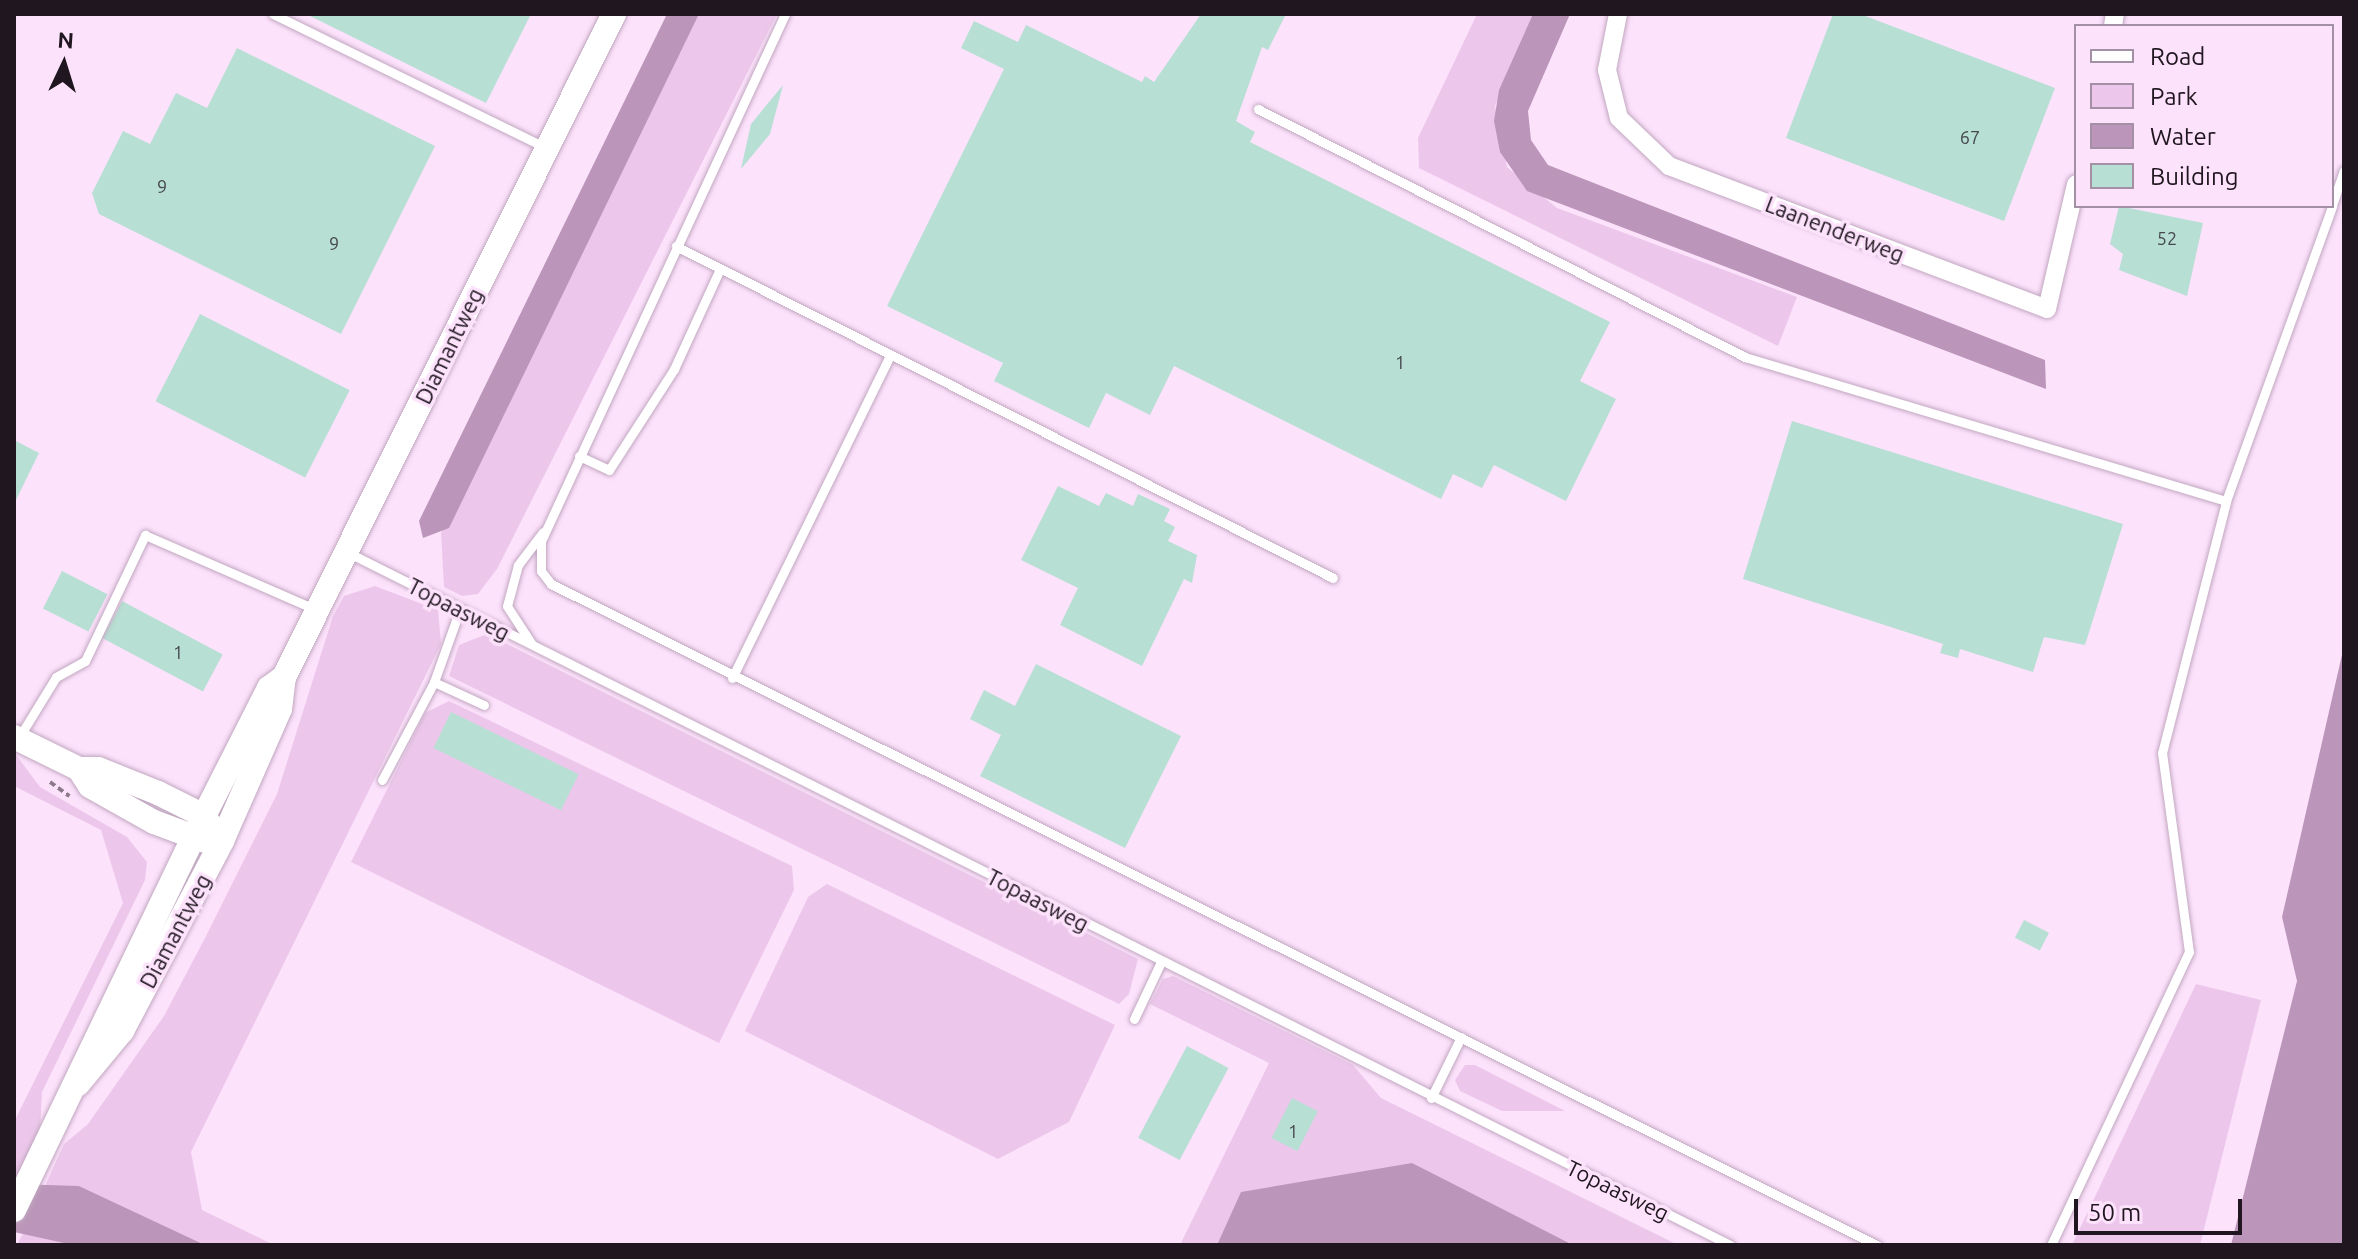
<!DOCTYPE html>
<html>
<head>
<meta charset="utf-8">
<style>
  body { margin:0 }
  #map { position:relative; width:2358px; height:1259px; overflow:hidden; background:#fde2fc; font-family:Ubuntu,sans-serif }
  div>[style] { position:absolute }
  .green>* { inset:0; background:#ecc7eb }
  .water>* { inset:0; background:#bb96ba }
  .building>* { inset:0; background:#b7dfd3; transform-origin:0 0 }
  .path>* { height:4px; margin-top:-2px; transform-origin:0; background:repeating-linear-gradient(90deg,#8d7b8c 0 6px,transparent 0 10px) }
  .roads { filter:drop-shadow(0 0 2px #c1a7c0) drop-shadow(0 0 2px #c1a7c0) }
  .lane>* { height:9px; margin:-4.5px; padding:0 4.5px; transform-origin:4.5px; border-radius:4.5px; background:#fff }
  .street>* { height:18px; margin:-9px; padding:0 9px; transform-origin:9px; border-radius:9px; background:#fff }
  .secondary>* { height:24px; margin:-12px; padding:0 12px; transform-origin:12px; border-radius:12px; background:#fff }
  span { translate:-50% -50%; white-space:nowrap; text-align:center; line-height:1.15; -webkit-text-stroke:7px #fde2fc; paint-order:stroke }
  .number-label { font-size:18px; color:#45484c }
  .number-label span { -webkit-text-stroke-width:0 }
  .street-label { font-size:22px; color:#1f161f }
  .frame { position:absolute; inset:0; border:16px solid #1f161f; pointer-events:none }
  .legend { position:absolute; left:2074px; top:24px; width:260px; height:184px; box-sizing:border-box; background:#fde2fc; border:2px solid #a490a4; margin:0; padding:10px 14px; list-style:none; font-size:24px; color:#1f161f }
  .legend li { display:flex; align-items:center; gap:16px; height:40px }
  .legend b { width:40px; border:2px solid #a490a4 }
  .north { position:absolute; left:24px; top:24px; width:80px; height:80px; -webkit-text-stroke:6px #fde2fc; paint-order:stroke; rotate:4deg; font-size:22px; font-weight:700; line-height:32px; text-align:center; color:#1f161f }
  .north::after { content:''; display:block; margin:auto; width:28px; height:36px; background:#1f161f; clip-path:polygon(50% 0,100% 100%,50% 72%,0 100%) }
  .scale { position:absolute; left:2074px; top:1199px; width:168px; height:36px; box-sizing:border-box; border:4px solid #1f161f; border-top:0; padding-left:10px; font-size:24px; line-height:28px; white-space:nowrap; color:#1f161f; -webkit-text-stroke:6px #fde2fc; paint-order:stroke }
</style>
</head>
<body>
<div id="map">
  <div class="green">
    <div style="clip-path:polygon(699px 14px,777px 14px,497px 569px,478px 594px,462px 596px,444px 587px,441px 533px)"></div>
    <div style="clip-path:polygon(1477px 14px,1533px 14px,1495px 106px,1507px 167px,1557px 208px,1797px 297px,1778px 346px,1419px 168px,1418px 138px)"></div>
    <div style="clip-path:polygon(375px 586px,438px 610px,441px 644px,191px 1152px,202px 1210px,274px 1245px,205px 1245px,79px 1186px,45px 1186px,64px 1144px,88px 1124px,164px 1016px,206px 936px,277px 794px,333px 616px,344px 596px)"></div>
    <div style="clip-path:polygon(487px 634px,1138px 959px,1129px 994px,1119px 1004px,449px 676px,459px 645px)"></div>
    <div style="clip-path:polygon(449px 701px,792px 866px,794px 890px,719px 1043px,351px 862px,425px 713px)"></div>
    <div style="clip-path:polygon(14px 752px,40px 787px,127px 837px,147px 862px,145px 880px,42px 1092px,40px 1132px,14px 1182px,14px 1122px,123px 903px,101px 830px,14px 786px)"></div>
    <div style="clip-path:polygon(827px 884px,1115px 1025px,1069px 1122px,998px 1159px,745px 1031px,808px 897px)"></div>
    <div style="clip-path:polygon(1173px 976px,1353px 1065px,1381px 1098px,1678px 1245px,1573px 1245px,1412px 1164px,1242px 1192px,1217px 1245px,1180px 1245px,1269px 1063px,1150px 1004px,1163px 979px)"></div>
    <div style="clip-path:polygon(2196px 984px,2261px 1000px,2200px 1245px,2072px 1245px)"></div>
    <div style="clip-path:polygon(1465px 1065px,1475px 1065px,1565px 1111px,1502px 1111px,1460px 1091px,1455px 1080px)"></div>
    <div style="clip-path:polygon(23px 1233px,54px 1235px,73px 1245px,17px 1245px)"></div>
  </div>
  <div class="water">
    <div style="clip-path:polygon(667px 14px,699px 14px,449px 528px,423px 538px,419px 521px)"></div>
    <div style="clip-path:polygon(1533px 14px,1570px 14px,1528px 111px,1531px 140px,1548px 165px,2045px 360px,2046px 389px,1527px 191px,1500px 152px,1494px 121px,1499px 90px)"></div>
    <div style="clip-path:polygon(2344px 646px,2344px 1245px,2231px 1245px,2297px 981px,2282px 917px)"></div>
    <div style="clip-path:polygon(1412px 1163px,1573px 1245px,1217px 1245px,1241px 1192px)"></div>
    <div style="clip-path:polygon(14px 1184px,79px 1186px,205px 1245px,73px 1245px,14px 1232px)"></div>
  </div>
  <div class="building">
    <div style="clip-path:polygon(306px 14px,531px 14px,486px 103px)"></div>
    <div style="clip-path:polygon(1201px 14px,1286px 14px,1268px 50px,1262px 47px,1236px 121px,1255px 132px,1250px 142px,1610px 322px,1580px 381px,1616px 399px,1566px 501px,1494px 465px,1482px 488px,1453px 474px,1441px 499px,1174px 366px,1150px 415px,1106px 393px,1089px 428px,994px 381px,1003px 363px,887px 306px,1004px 69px,961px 48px,974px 21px,1018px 42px,1026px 25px,1142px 82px,1145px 76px,1154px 82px)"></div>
    <div style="clip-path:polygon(1833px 14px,1860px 14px,2055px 88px,2004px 221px,1786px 138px)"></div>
    <div style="clip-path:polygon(237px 48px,435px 146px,341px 334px,99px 214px,92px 193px,123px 131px,150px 144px,176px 93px,207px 108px)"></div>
    <div style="clip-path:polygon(783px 85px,770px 134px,741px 169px,751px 124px)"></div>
    <div style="clip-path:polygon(2119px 206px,2203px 223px,2187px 296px,2119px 270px,2123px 254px,2110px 244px)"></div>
    <div style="left:200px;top:314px;width:168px;height:98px;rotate:27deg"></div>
    <div style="clip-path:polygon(1792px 421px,2123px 524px,2085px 645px,2044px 637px,2033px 672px,1960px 649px,1958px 658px,1940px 653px,1943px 644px,1743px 579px)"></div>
    <div style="clip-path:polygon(14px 440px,39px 453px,14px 504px)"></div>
    <div style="clip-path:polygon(1058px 486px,1099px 506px,1106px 493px,1133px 506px,1138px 494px,1170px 509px,1164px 521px,1175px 527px,1168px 541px,1197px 555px,1192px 583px,1184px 579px,1142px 666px,1060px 625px,1078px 588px,1021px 560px)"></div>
    <div style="left:62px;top:571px;width:51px;height:42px;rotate:27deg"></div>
    <div style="left:122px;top:601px;width:114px;height:42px;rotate:28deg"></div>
    <div style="clip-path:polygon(1036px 664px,1181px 736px,1125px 848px,980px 776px,1001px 735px,970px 719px,984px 690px,1015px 706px)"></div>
    <div style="left:451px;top:712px;width:142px;height:40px;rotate:26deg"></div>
    <div style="left:2024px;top:920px;width:28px;height:20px;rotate:27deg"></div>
    <div style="left:1187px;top:1046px;width:47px;height:104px;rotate:28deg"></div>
    <div style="left:1292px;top:1098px;width:29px;height:45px;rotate:27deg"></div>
  </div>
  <div class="path">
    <div style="left:50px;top:782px;width:24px;rotate:36deg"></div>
  </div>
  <div class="roads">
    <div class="lane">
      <div style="left:273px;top:14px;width:304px;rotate:26.1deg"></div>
      <div style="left:785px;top:14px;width:581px;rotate:114.84deg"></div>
      <div style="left:541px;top:541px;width:30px;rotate:90deg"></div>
      <div style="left:541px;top:571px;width:16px;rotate:52deg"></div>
      <div style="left:551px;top:584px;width:1482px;rotate:26.5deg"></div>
      <div style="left:1258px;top:109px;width:547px;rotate:26.99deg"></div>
      <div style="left:1745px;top:357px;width:502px;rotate:16.67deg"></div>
      <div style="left:2332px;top:205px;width:36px;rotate:-71deg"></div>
      <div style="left:676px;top:246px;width:736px;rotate:26.81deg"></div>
      <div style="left:579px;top:456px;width:33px;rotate:25deg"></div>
      <div style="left:609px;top:470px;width:120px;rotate:-57.2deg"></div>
      <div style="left:674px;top:369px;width:110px;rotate:-65.3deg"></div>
      <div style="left:347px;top:552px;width:1547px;rotate:26.61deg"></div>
      <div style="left:460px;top:609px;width:77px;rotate:109.6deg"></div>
      <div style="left:434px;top:682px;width:55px;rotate:24.7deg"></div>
      <div style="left:531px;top:643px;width:44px;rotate:-123deg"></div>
      <div style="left:507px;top:606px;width:42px;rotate:-75deg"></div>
      <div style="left:518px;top:565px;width:41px;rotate:-52.9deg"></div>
      <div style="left:732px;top:678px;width:359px;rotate:-63.9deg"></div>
      <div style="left:18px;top:739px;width:73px;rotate:-58.5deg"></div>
      <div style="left:56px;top:677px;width:33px;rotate:-29deg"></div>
      <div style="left:85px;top:661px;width:140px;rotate:-64.5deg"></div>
      <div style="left:145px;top:535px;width:184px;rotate:23.6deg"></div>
      <div style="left:382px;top:780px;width:111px;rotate:-62deg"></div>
      <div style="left:1134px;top:1019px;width:63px;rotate:-64.7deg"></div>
      <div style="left:1431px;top:1098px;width:68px;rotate:-63.8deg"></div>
      <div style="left:2051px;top:1245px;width:324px;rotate:-64.8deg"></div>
      <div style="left:2189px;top:952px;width:201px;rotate:-97.7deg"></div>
      <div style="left:2162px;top:753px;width:260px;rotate:-75.7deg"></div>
      <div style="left:2226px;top:501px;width:313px;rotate:-70.2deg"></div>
    </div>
    <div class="street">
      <div style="left:1618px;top:14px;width:57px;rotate:101.1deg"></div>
      <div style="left:1607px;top:70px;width:49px;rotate:76deg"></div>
      <div style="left:1619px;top:118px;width:69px;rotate:43.8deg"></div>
      <div style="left:1669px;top:166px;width:404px;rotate:20.7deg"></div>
      <div style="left:2047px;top:309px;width:128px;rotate:-76.9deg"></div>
      <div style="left:2113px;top:26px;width:12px;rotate:-81deg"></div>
    </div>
    <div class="secondary">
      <div style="left:14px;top:737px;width:72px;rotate:26.2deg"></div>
      <div style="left:79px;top:769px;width:20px;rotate:57deg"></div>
      <div style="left:90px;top:786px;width:73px;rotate:29.4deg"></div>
      <div style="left:154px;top:822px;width:54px;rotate:20.4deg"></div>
      <div style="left:79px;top:769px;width:19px"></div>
      <div style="left:98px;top:769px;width:65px;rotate:21.8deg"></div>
      <div style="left:158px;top:793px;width:51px;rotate:26.6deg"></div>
      <div style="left:204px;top:816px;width:16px;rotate:55deg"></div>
      <div style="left:78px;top:1084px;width:69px;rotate:-50.3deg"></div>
      <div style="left:122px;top:1031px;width:215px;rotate:-62.2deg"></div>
      <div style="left:222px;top:841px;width:144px;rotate:-66.3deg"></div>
      <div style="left:280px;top:709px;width:32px;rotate:-83deg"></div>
      <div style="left:284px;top:677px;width:741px;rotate:-63.54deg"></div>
      <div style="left:14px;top:1210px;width:437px;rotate:-64.3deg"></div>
      <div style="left:204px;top:816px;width:144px;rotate:-63.1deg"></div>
      <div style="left:269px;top:688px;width:19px;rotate:-36deg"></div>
    </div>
  </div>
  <div class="number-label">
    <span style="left:1970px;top:137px">67</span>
    <span style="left:162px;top:186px">9</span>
    <span style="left:2167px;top:238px">52</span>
    <span style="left:334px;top:243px">9</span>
    <span style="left:1400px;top:362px">1</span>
    <span style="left:178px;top:652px">1</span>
    <span style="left:1293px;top:1131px">1</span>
  </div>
  <div class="street-label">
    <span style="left:1835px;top:229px;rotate:21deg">Laanenderweg</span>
    <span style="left:449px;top:346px;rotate:-64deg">Diamantweg</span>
    <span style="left:459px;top:609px;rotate:27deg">Topaasweg</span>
    <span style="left:1038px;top:900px;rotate:27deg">Topaasweg</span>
    <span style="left:175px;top:931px;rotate:-62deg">Diamantweg</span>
    <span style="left:1618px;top:1190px;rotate:26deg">Topaasweg</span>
  </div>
  <div class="frame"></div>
  <ul class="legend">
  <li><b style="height:10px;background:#fff"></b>Road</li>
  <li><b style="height:22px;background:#ecc7eb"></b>Park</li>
  <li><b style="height:22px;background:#bb96ba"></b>Water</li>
  <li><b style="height:22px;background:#b7dfd3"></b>Building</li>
  </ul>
  <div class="north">N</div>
  <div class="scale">50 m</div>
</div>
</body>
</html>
